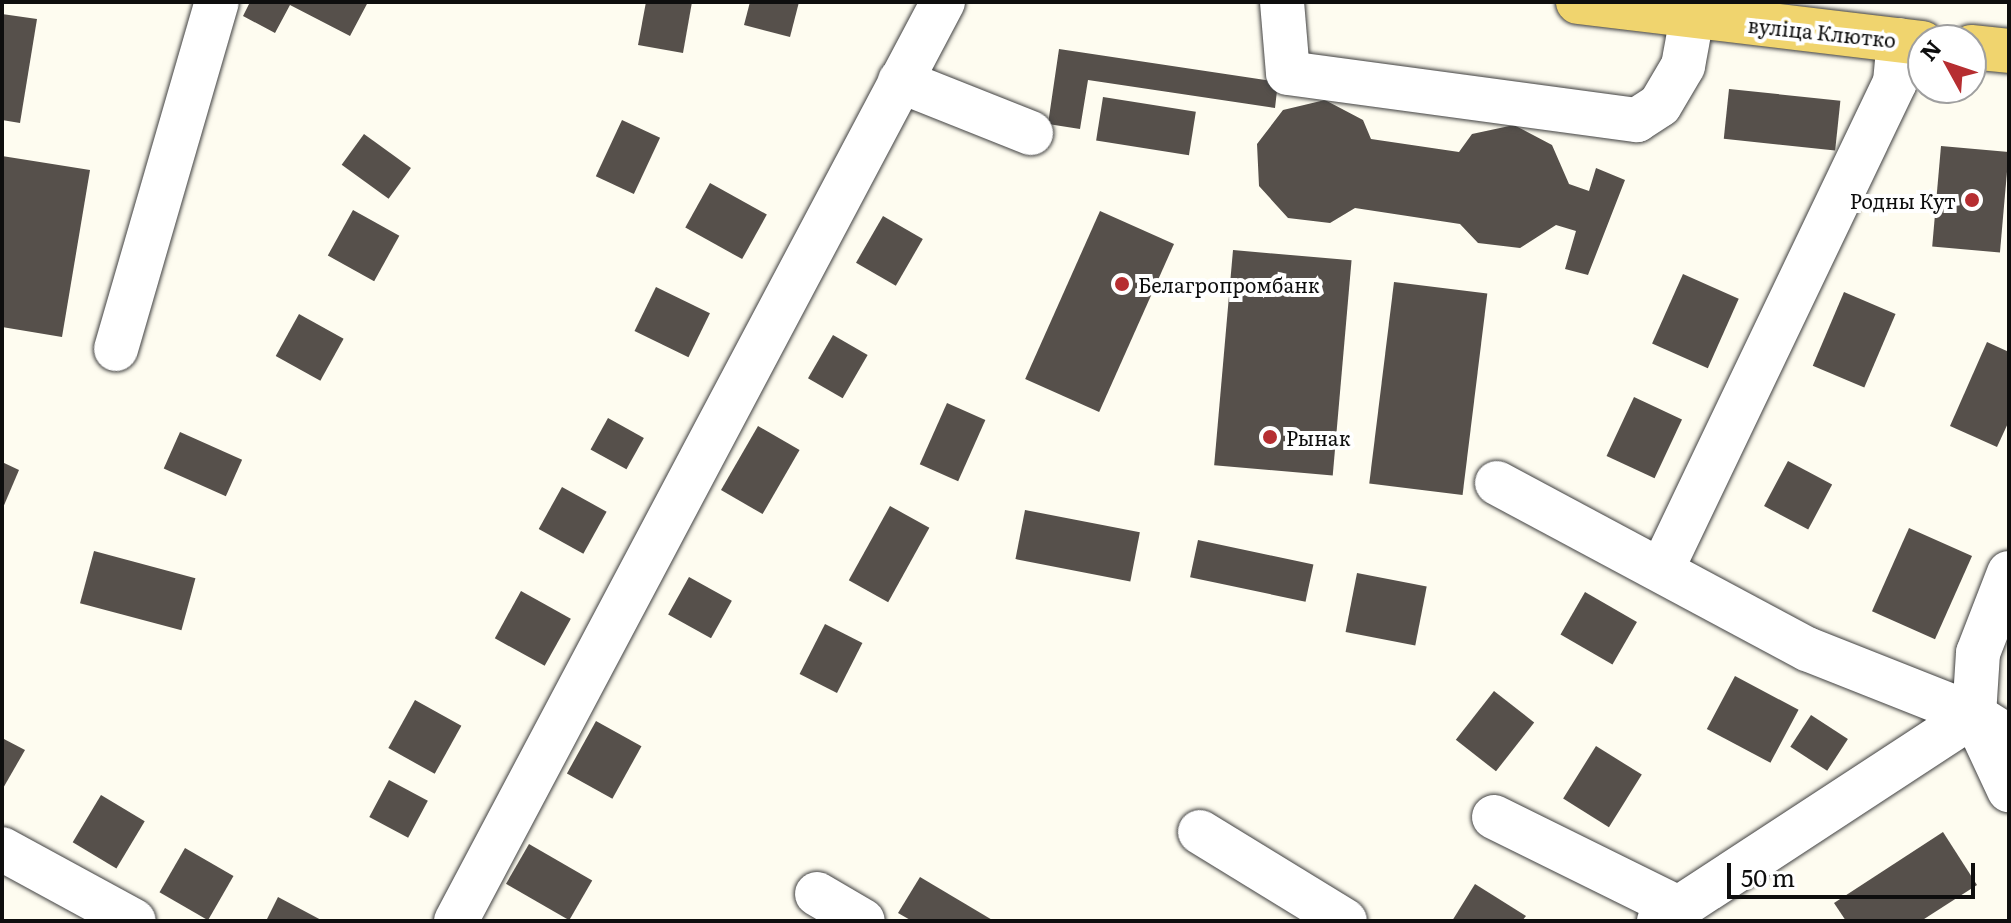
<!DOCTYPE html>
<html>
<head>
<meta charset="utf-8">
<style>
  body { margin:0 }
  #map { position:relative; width:2011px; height:923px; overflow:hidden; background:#fefcf0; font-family:Literata,serif }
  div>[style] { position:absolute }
  .building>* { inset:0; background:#56504b; transform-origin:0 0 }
  .roads { filter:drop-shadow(0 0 2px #414141) drop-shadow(0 0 2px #414141) }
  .minor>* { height:44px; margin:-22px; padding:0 22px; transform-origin:22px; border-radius:22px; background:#fff }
  .major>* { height:44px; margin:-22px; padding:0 22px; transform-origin:22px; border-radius:22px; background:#f0d46e }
  .dots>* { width:22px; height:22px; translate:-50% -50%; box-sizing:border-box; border:4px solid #fff; border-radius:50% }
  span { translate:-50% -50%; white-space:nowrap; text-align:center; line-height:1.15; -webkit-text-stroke:8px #fff; paint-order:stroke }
  .street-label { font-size:20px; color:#0e0e0e }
  .poi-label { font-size:20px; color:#0e0e0e }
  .right { translate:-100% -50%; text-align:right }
  .left { translate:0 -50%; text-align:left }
  .frame { position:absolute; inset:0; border:4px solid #0e0e0e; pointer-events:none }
  .north { position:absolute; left:1907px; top:24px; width:80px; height:80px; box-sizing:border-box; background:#fff; border:2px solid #9f9f9f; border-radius:50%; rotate:310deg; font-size:22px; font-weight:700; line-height:32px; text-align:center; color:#0e0e0e }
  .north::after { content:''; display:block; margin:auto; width:28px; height:36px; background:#b62e31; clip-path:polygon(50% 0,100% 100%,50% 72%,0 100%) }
  .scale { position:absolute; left:1727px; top:863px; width:248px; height:36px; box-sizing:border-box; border:4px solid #0e0e0e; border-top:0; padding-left:10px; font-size:24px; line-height:28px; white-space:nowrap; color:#0e0e0e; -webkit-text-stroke:6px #fff; paint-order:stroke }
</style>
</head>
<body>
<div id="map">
  <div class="building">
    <div style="clip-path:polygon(250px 2px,368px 2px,350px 36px,290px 5px,275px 33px,243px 16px)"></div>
    <div style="clip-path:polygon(646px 2px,692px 2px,683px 53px,638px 45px)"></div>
    <div style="clip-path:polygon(750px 2px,799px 2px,790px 37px,744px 25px)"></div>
    <div style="clip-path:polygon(2px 14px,37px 19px,20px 123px,2px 120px)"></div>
    <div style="clip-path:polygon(1059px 49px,1278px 82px,1275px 108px,1088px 80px,1080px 129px,1048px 124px)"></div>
    <div style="left:1729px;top:89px;width:112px;height:50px;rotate:6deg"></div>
    <div style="left:1103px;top:97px;width:94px;height:44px;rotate:9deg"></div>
    <div style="clip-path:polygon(1325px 100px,1363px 120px,1371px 139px,1459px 152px,1472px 134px,1514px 125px,1552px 145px,1569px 184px,1589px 191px,1596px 168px,1625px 180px,1588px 275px,1565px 269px,1576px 231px,1556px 225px,1520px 248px,1478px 243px,1460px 224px,1355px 208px,1330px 223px,1288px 218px,1259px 186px,1257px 144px,1283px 110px)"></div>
    <div style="left:622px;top:120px;width:42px;height:62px;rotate:25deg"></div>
    <div style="left:364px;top:134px;width:58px;height:38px;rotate:36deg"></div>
    <div style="left:1941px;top:146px;width:68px;height:101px;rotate:5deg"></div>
    <div style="clip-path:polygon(2px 156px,90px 170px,62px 337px,2px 327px)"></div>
    <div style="left:710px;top:183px;width:65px;height:51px;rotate:29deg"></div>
    <div style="left:353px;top:210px;width:53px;height:52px;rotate:29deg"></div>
    <div style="left:1100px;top:211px;width:81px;height:184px;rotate:24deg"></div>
    <div style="left:883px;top:216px;width:46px;height:54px;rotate:30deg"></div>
    <div style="left:1233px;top:250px;width:119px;height:216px;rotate:5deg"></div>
    <div style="left:1683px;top:274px;width:61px;height:76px;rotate:24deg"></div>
    <div style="left:1394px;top:282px;width:94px;height:203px;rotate:7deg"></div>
    <div style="left:656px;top:287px;width:60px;height:49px;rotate:26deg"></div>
    <div style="left:1844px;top:292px;width:56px;height:80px;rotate:23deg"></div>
    <div style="left:299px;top:314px;width:51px;height:48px;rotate:29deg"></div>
    <div style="left:833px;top:335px;width:40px;height:50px;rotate:30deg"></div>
    <div style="clip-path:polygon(1987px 342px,2009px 352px,2009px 421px,1997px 447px,1950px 426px)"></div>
    <div style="left:1634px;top:397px;width:53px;height:65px;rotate:25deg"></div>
    <div style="left:947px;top:403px;width:42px;height:67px;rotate:24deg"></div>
    <div style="left:608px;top:418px;width:41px;height:36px;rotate:29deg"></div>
    <div style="left:758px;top:426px;width:48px;height:74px;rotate:30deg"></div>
    <div style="left:180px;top:432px;width:68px;height:40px;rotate:24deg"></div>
    <div style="left:1788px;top:461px;width:50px;height:51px;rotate:28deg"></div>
    <div style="clip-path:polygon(2px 462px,19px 470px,2px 510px)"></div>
    <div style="left:562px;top:487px;width:51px;height:48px;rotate:29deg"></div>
    <div style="left:890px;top:506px;width:45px;height:85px;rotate:29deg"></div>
    <div style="left:1025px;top:510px;width:117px;height:50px;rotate:11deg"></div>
    <div style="left:1909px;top:528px;width:69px;height:91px;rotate:24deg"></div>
    <div style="left:1198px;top:540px;width:118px;height:38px;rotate:12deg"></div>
    <div style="left:94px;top:551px;width:105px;height:54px;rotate:15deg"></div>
    <div style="left:1357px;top:573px;width:71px;height:60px;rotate:11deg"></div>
    <div style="left:689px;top:577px;width:49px;height:43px;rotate:29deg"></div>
    <div style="left:521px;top:591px;width:57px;height:54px;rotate:29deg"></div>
    <div style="left:1585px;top:592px;width:60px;height:49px;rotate:30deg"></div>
    <div style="left:825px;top:624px;width:42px;height:56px;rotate:27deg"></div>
    <div style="left:1735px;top:676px;width:72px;height:60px;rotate:28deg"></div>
    <div style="left:1494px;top:691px;width:51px;height:62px;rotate:38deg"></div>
    <div style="left:415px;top:700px;width:53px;height:55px;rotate:29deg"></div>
    <div style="left:1811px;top:715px;width:44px;height:38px;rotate:33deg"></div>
    <div style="left:596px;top:721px;width:52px;height:60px;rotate:29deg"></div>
    <div style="clip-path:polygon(2px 738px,25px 750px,2px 790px)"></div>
    <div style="left:1596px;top:746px;width:54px;height:62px;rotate:32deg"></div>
    <div style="left:389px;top:780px;width:44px;height:42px;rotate:28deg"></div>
    <div style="left:101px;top:795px;width:51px;height:55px;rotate:31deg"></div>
    <div style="clip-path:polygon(1943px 832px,1977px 885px,1921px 921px,1846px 921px,1834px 903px)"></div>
    <div style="left:529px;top:844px;width:73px;height:46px;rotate:30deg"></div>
    <div style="left:185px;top:848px;width:56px;height:51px;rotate:30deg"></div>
    <div style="clip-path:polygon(920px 877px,994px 921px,912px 921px,898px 913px)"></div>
    <div style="clip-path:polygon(1475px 884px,1526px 916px,1522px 921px,1452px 921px)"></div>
    <div style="clip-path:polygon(278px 897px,323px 921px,266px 921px)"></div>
  </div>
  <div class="roads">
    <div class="minor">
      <div style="left:1282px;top:2px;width:71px;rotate:85.2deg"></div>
      <div style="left:1288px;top:73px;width:352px;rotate:7.7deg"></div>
      <div style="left:1637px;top:120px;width:27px;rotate:-33deg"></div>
      <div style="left:1660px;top:105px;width:45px;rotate:-59.5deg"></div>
      <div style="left:1683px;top:66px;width:50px;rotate:-79.6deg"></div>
      <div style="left:900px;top:81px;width:141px;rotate:21.7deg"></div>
      <div style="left:116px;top:349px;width:361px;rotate:-73.8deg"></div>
      <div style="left:1497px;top:483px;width:352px;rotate:28.2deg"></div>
      <div style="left:1807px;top:649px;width:180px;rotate:21.6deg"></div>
      <div style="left:1974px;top:715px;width:41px;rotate:32.2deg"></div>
      <div style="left:1662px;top:569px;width:540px;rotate:-64.43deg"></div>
      <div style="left:1895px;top:82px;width:42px;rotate:-84.6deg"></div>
      <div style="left:2009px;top:573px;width:86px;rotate:111.2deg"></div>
      <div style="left:1978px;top:653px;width:62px;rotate:93.7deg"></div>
      <div style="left:1974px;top:715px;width:83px;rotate:65deg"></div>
      <div style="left:1494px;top:817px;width:205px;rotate:26.3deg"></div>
      <div style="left:1200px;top:832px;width:170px;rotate:31.5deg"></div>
      <div style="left:2px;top:849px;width:150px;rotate:28.6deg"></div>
      <div style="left:817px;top:894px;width:53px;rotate:30.4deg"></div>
      <div style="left:456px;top:921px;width:1040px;rotate:-62.08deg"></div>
      <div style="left:1659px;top:921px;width:376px;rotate:-33.2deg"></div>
    </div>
    <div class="major">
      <div style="left:1578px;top:2px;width:347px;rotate:6.8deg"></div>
      <div style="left:1971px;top:47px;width:38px;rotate:6deg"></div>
    </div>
  </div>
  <div class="dots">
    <div style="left:1972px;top:200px;background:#b62e31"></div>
    <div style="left:1122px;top:284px;background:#b62e31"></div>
    <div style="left:1270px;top:437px;background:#b62e31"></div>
  </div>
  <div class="street-label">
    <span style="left:1822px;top:32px;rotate:6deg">вуліца Клютко</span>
  </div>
  <div class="poi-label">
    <span class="right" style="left:1956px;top:200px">Родны Кут</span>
    <span class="left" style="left:1138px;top:284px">Белагропромбанк</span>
    <span class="left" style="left:1286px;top:437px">Рынак</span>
  </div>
  <div class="frame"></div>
  <div class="north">N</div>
  <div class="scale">50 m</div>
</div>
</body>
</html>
